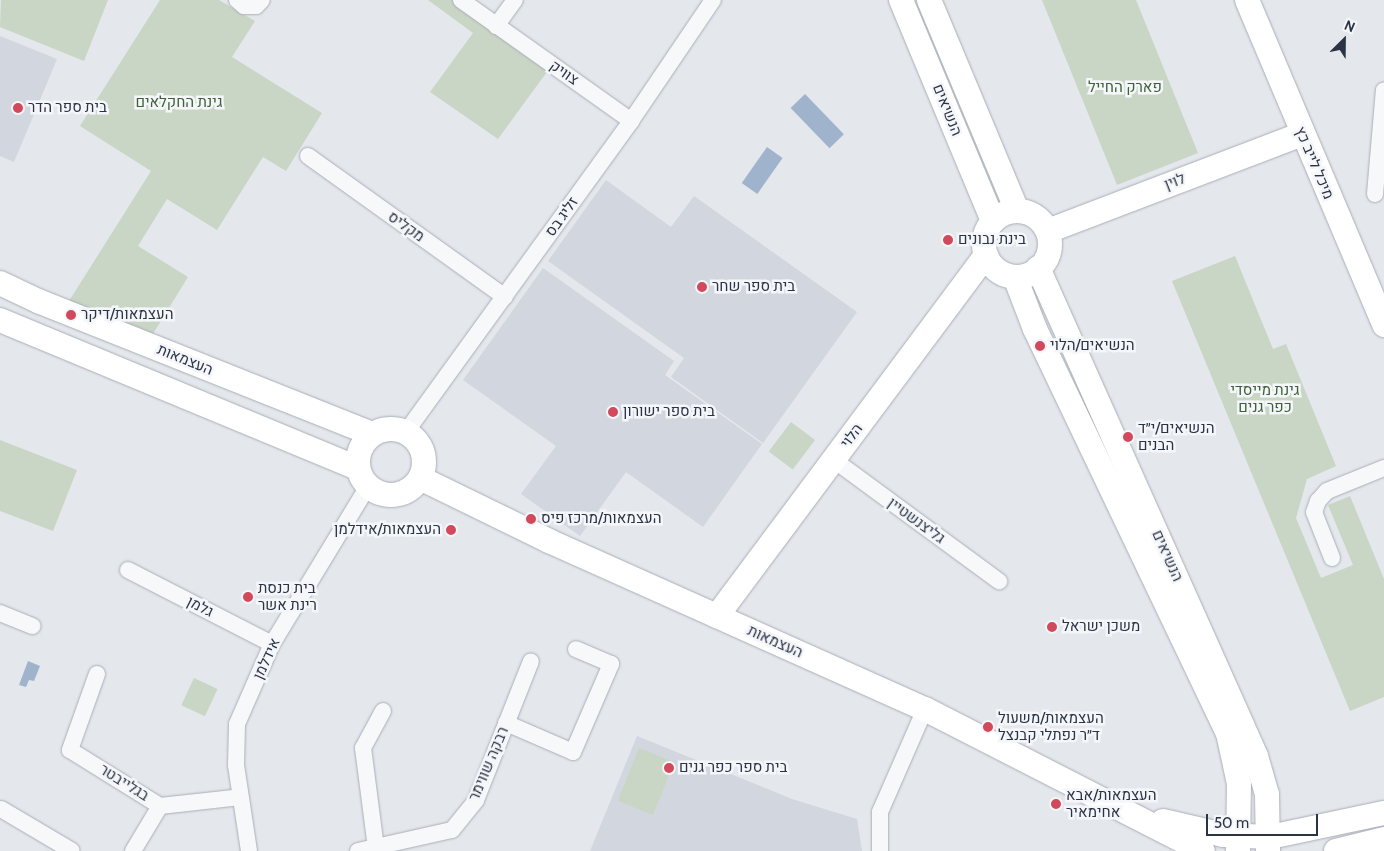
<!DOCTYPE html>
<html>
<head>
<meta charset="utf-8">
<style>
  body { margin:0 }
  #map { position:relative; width:1384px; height:851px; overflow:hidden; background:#e4e7ec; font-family:Cabin,Heebo,sans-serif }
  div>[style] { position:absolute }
  .built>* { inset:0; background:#d2d6de }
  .green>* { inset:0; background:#c9d6c5; transform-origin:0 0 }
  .water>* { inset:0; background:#9fb4cc; transform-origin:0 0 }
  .roads { filter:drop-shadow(0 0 1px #a9aeb7) drop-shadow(0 0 1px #a9aeb7) }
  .street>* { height:16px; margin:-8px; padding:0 8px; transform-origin:8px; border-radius:8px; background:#f7f8fa }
  .secondary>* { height:24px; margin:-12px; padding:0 12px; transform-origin:12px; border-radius:12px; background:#fff }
  .secondary>.ring { margin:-12px; padding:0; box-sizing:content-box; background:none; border:24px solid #fff; border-radius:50% }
  .dots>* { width:14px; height:14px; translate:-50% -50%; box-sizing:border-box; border:2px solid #f4f6f9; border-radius:50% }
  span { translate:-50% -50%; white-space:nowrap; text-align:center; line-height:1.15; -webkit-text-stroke:5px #f4f6f9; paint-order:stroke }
  .street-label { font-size:15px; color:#2b3445 }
  .park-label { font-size:15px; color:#3f6138 }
  .poi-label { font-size:15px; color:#2b3445 }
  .left { translate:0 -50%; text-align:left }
  .right { translate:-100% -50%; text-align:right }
  .north { position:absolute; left:1319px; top:15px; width:50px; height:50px; -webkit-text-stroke:4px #f4f6f9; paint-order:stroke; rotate:23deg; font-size:14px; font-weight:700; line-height:20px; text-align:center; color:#2b3445 }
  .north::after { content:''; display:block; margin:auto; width:18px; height:22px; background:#2b3445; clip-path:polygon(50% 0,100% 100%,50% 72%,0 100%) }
  .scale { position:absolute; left:1206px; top:814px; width:112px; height:22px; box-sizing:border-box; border:2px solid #2b3445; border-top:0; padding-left:6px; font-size:15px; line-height:18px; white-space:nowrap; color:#2b3445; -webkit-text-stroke:4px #f4f6f9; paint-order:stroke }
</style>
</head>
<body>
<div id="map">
  <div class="built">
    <div style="clip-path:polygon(0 36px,57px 59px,14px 162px,0 156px)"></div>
    <div style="clip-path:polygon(606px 180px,671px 227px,694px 196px,857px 312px,763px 443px,671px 377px,684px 358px,548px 261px)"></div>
    <div style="clip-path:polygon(543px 268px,674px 361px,665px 375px,762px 444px,703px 527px,626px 472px,580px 536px,521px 494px,556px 446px,463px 380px)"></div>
    <div style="clip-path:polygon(637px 736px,792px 799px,857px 819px,862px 851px,590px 851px)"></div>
  </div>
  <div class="green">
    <div style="clip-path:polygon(1px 0,108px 0,84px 61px,0 27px)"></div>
    <div style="clip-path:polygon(160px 0,219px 0,255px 21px,232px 57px,322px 113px,286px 171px,263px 157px,217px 230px,167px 199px,138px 246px,188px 277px,151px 337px,69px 301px,151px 171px,80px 126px)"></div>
    <div style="clip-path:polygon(428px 0,461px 0,552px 65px,498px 139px,430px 92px,473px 33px)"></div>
    <div style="clip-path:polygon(1042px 0,1136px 0,1198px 153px,1117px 185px)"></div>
    <div style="clip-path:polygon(1235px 256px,1273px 349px,1286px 344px,1336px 466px,1307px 479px,1296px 518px,1321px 578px,1353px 565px,1328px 505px,1350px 496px,1384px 579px,1384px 697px,1350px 711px,1172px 281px)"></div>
    <div style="left:791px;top:422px;width:30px;height:37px;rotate:37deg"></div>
    <div style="clip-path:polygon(0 440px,77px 470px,53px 531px,0 511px)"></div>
    <div style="left:194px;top:678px;width:26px;height:30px;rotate:25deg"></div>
    <div style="left:639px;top:748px;width:38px;height:57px;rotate:22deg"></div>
  </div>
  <div class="water">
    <div style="left:805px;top:94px;width:56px;height:20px;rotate:46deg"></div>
    <div style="left:767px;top:147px;width:19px;height:44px;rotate:35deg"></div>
    <div style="clip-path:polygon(28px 661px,40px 666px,34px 681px,29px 680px,26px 687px,19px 685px)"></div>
  </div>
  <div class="roads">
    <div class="street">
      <div style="left:237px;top:0;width:9px;rotate:41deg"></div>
      <div style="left:244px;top:6px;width:12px"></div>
      <div style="left:256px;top:6px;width:8px;rotate:-45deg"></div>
      <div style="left:461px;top:0;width:209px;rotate:35.4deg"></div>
      <div style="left:496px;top:26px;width:32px;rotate:-54deg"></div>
      <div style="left:308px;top:156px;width:242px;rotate:35.6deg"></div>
      <div style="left:1375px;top:194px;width:104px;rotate:-85.1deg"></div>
      <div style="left:406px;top:432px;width:384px;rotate:-54.1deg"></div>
      <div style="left:631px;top:121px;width:146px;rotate:-55.9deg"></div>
      <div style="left:834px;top:460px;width:205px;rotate:36.3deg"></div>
      <div style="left:1332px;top:558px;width:49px;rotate:-111.4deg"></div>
      <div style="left:1314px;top:512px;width:12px;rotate:-70deg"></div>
      <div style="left:1318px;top:501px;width:13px;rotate:-48deg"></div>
      <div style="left:1327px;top:491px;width:61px;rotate:-22deg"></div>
      <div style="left:128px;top:570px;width:162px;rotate:27.2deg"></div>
      <div style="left:0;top:613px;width:35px;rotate:22deg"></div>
      <div style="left:97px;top:674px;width:81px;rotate:109.6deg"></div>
      <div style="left:70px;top:750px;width:106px;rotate:31.9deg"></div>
      <div style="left:160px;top:806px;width:81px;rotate:-6.3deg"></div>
      <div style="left:506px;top:723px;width:73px;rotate:23.4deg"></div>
      <div style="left:573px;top:752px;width:96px;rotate:-66.6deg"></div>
      <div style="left:611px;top:664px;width:38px;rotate:-157deg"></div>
      <div style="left:1px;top:809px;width:82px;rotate:30.6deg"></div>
      <div style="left:376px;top:848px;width:101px;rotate:-97.4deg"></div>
      <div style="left:363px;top:748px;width:42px;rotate:-61.6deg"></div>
      <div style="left:133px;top:851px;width:52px;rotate:-59deg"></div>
      <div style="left:249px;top:851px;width:87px;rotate:-98.6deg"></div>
      <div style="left:236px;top:765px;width:41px;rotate:-88.6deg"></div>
      <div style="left:237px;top:724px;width:87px;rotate:-66.4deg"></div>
      <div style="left:272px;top:644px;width:185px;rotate:-58.7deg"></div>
      <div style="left:358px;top:851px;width:96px;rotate:-12.6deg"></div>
      <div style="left:452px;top:830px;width:38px;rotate:-51deg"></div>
      <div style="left:476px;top:800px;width:149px;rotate:-68.4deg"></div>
      <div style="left:880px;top:851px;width:39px;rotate:-90deg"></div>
      <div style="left:880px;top:812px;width:112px;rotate:-66.4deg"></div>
    </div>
    <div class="secondary">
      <div style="left:901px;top:0;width:239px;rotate:67.4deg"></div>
      <div style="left:929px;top:0;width:228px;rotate:67.3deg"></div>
      <div style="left:1247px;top:0;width:353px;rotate:67.1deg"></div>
      <div class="ring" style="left:984px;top:211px;width:42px;height:42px"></div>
      <div style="left:1048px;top:231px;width:272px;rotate:-20.9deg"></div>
      <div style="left:1038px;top:268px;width:534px;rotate:65.93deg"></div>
      <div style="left:1256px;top:756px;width:40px;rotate:74deg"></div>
      <div style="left:1267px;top:794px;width:57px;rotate:89deg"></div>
      <div style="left:1015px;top:277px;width:56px;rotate:69deg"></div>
      <div style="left:1035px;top:329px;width:448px;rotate:64.5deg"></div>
      <div style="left:1228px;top:733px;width:52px;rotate:77.8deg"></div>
      <div style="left:1239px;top:784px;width:67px;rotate:90.9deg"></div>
      <div style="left:0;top:283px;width:42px;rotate:25.3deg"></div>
      <div style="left:38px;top:301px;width:360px;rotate:21.7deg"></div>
      <div style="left:0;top:320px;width:386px;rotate:22.5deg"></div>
      <div class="ring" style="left:358px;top:429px;width:42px;height:42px"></div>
      <div style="left:420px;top:478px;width:144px;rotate:26deg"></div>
      <div style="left:549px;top:541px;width:412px;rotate:24.1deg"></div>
      <div style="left:925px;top:709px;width:312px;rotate:27.1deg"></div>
      <div style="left:717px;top:616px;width:450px;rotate:-53.3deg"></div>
      <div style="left:1163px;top:821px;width:62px;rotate:13.1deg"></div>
      <div style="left:1223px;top:835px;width:47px;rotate:2.4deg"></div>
      <div style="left:1270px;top:837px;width:116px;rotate:-11.9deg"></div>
      <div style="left:1336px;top:851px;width:49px;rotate:-14deg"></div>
    </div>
  </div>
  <div class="dots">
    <div style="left:18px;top:108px;background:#d1495b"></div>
    <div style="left:948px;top:240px;background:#d1495b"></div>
    <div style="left:702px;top:287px;background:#d1495b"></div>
    <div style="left:71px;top:315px;background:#d1495b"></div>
    <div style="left:1040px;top:346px;background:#d1495b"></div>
    <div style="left:613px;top:412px;background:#d1495b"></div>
    <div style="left:1128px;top:437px;background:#d1495b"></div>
    <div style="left:531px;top:519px;background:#d1495b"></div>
    <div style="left:451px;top:530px;background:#d1495b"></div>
    <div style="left:248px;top:597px;background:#d1495b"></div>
    <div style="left:1052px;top:627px;background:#d1495b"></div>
    <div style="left:988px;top:727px;background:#d1495b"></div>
    <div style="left:669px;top:768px;background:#d1495b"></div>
    <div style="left:1056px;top:804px;background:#d1495b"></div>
  </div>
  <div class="street-label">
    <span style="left:564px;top:73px;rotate:35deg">צוויק</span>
    <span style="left:947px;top:110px;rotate:68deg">הנשיאים</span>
    <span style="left:1314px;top:163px;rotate:67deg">מיכל לייב כץ</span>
    <span style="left:1175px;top:182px;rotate:-21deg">לוין</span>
    <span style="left:562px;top:217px;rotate:-54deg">זליג בס</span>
    <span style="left:406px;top:227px;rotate:35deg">מקליס</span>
    <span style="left:185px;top:360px;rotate:22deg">העצמאות</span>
    <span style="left:852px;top:436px;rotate:-53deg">הלוי</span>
    <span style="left:916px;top:521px;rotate:36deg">גליצנשטיין</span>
    <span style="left:1167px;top:556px;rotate:66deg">הנשיאים</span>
    <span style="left:200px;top:607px;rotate:27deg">גלמן</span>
    <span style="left:775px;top:642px;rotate:24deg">העצמאות</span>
    <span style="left:267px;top:659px;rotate:-65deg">אידלמן</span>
    <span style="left:489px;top:764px;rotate:-67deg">רבקה שווימר</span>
    <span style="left:124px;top:783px;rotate:32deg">בגלייבטר</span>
  </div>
  <div class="park-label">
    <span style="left:1125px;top:88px">פארק החייל</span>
    <span style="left:179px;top:103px">גינת החקלאים</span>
    <span style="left:1265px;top:399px">גינת מייסדי<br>כפר גנים</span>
  </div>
  <div class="poi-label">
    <span class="left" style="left:28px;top:108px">בית ספר הדר</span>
    <span class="left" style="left:958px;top:240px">בינת נבונים</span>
    <span class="left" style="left:712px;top:287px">בית ספר שחר</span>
    <span class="left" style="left:81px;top:315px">העצמאות/דיקר</span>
    <span class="left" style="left:1050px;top:346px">הנשיאים/הלוי</span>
    <span class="left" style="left:623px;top:412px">בית ספר ישורון</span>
    <span class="left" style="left:1138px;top:437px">הנשיאים/י״ד<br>הבנים</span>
    <span class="left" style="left:541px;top:519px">העצמאות/מרכז פיס</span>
    <span class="right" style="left:441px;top:530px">העצמאות/אידלמן</span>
    <span class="left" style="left:258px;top:597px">בית כנסת<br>רינת אשר</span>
    <span class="left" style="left:1062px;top:627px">משכן ישראל</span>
    <span class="left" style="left:998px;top:727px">העצמאות/משעול<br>ד״ר נפתלי קבנצל</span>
    <span class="left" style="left:679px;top:768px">בית ספר כפר גנים</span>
    <span class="left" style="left:1066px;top:804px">העצמאות/אבא<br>אחימאיר</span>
  </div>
  <div class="north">N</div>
  <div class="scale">50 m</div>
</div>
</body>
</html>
